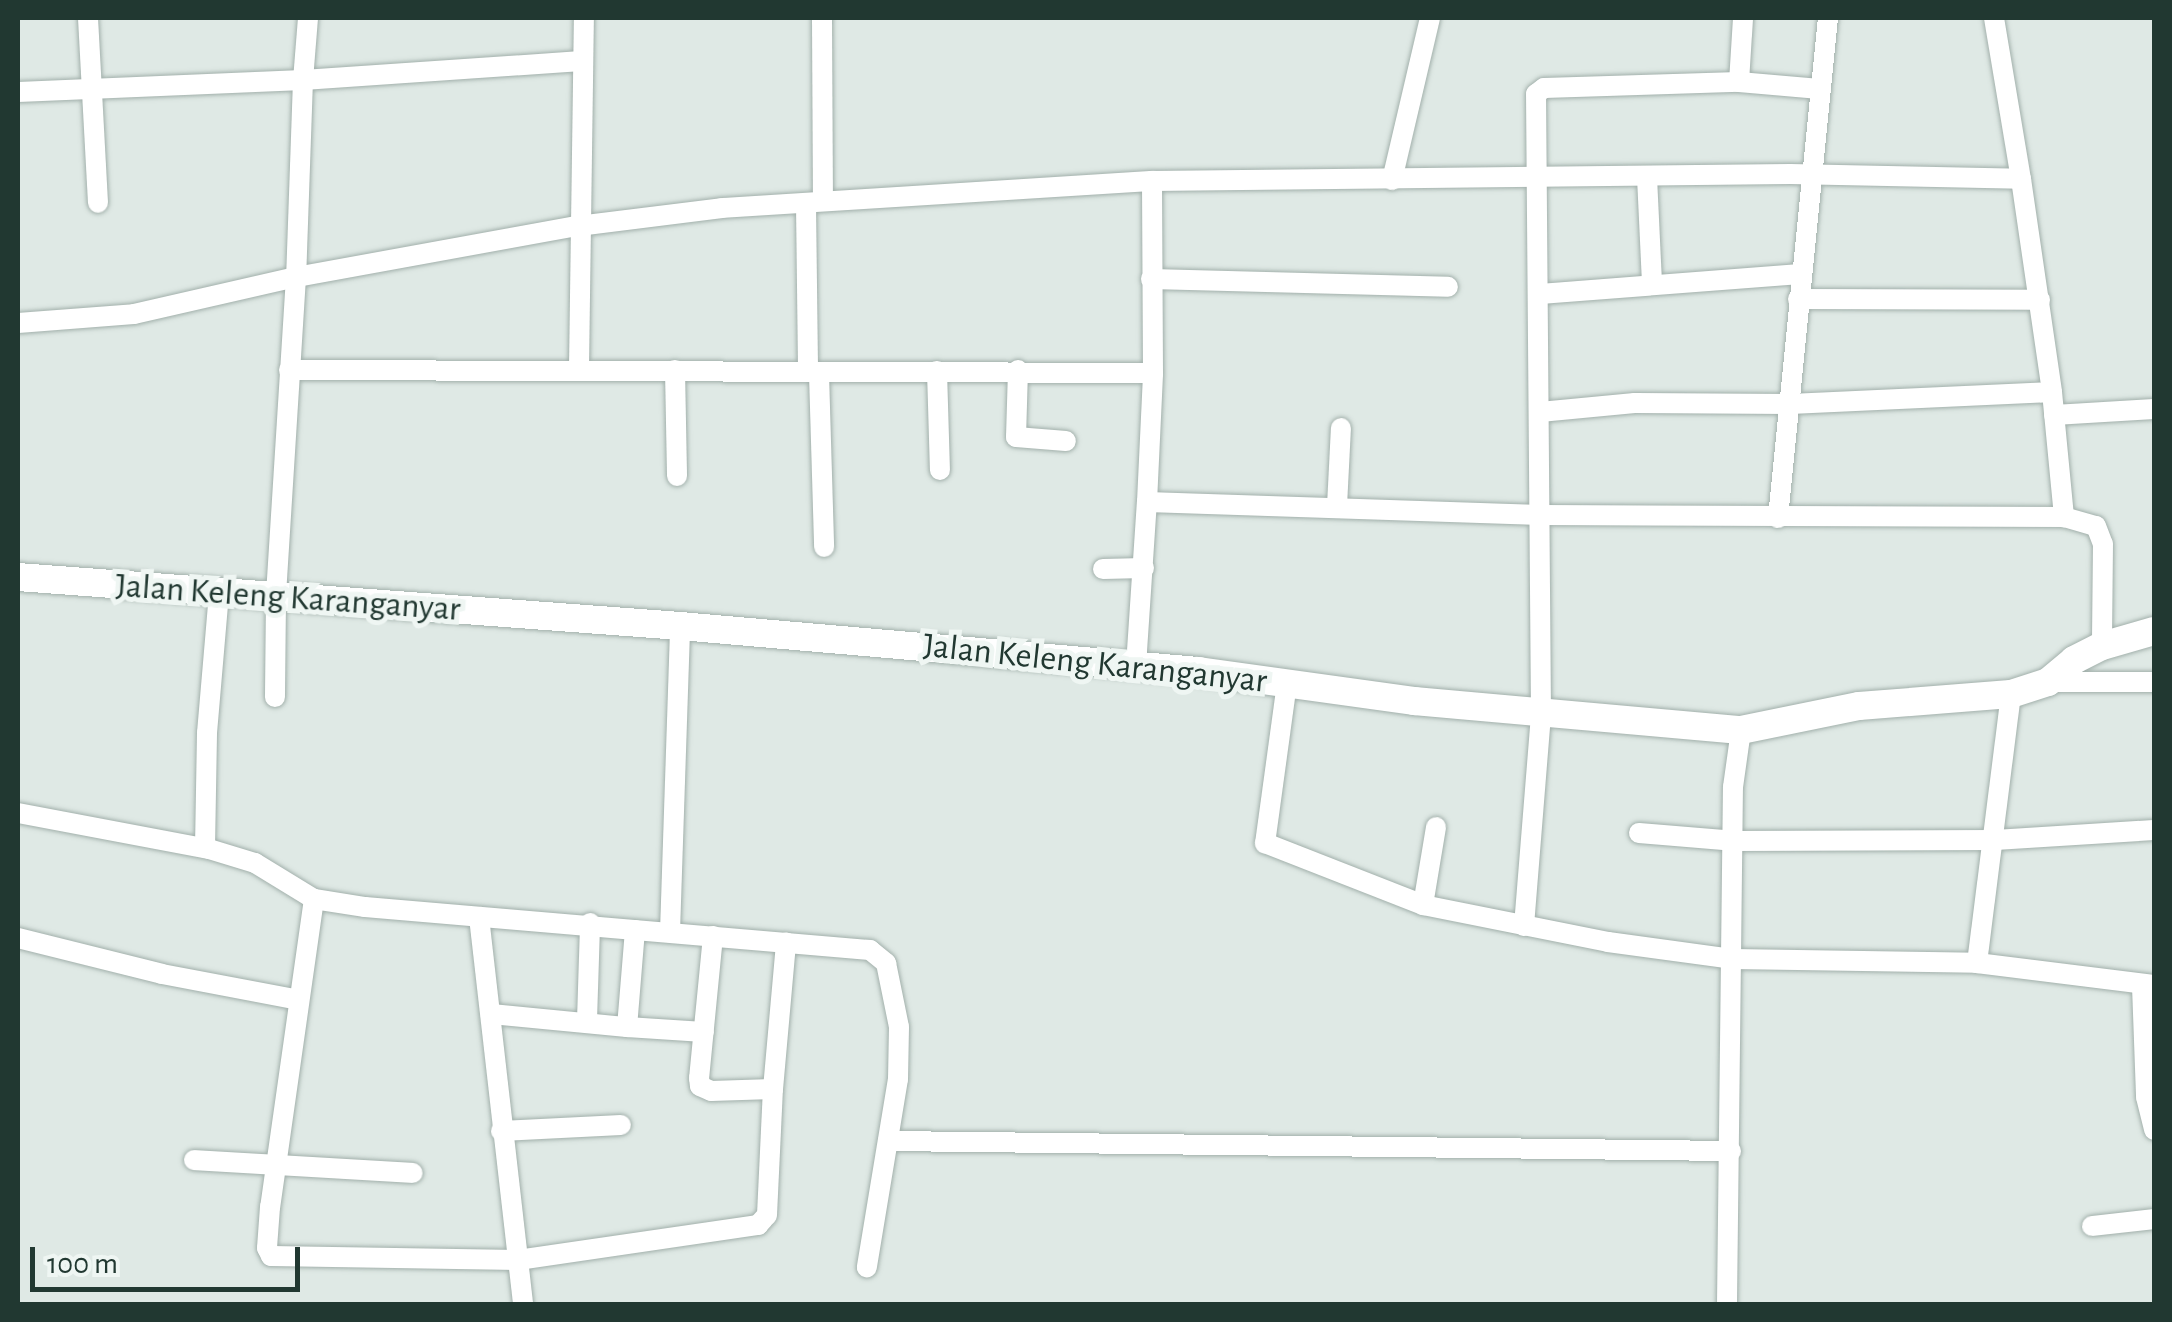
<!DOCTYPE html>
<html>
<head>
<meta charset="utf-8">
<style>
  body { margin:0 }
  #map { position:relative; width:2172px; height:1322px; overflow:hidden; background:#dfe9e5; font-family:"Alegreya Sans",sans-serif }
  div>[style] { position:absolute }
  .roads { filter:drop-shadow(0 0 2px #a2b0ab) drop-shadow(0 0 2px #a2b0ab) }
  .minor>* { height:20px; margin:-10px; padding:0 10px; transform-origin:10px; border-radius:10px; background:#fff }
  .secondary>* { height:28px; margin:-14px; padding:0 14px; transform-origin:14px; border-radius:14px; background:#fff }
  span { translate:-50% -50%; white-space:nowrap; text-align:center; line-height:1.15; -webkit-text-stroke:10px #eff6f3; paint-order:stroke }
  .street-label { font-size:35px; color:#213831 }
  .frame { position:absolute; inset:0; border:20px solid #213831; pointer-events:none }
  .scale { position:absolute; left:30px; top:1247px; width:270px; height:45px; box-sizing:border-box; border:5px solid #213831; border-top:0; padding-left:12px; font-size:30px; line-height:35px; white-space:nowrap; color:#213831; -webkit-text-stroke:8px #eff6f3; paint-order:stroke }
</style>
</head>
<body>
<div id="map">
  <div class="roads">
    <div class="minor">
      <div style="left:88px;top:18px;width:185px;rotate:86.9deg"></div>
      <div style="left:308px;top:18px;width:62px;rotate:94.6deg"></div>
      <div style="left:303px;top:80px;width:279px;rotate:-3.9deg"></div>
      <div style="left:822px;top:18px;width:183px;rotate:89.7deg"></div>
      <div style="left:1994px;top:18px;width:163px;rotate:80.5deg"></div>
      <div style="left:1739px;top:82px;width:64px;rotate:-86.4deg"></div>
      <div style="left:18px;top:92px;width:285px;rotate:-2.4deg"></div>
      <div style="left:303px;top:80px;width:197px;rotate:92deg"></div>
      <div style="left:296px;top:277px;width:287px;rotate:-10.3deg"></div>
      <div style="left:578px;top:226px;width:145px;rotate:-7.1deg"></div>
      <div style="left:722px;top:208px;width:431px;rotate:-3.6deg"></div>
      <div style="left:1152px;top:181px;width:638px;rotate:-0.63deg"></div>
      <div style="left:1790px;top:174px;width:231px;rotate:1.2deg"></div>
      <div style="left:2021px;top:179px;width:215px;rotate:81.7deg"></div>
      <div style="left:2052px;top:392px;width:126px;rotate:84.5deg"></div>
      <div style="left:2064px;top:517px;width:33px;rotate:16deg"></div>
      <div style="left:2096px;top:526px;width:19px;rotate:69deg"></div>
      <div style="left:2103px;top:544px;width:102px;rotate:90.6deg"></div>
      <div style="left:1647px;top:177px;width:106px;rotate:87.3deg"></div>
      <div style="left:1392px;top:180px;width:166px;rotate:-76.8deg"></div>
      <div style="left:806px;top:204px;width:167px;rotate:89.3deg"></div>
      <div style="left:1151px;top:279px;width:297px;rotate:1.5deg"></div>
      <div style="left:1540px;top:294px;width:261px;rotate:-4.4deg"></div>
      <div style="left:1798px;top:299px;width:242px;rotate:0.2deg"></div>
      <div style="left:18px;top:323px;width:116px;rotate:-4.4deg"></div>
      <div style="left:134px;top:314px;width:166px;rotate:-12.9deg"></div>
      <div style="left:296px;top:277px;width:323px;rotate:93.6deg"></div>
      <div style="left:276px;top:599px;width:98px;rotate:90.6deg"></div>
      <div style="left:579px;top:368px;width:350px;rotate:-89.2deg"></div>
      <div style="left:289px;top:370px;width:864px;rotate:0.2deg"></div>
      <div style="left:675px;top:370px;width:106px;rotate:88.9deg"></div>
      <div style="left:1018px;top:370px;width:67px;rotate:91.7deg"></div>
      <div style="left:1016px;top:437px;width:50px;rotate:4.6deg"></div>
      <div style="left:937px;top:371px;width:99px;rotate:88.3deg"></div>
      <div style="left:819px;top:374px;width:173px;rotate:88.3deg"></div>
      <div style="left:1540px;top:412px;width:95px;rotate:-5.4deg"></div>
      <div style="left:1635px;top:403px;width:155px;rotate:0.4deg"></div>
      <div style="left:1790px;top:404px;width:262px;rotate:-2.6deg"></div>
      <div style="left:2054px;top:415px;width:100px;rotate:-3.4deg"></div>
      <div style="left:1147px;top:502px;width:129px;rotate:-87.3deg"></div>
      <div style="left:1153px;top:373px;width:192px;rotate:-90.3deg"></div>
      <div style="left:1337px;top:506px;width:78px;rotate:-87.1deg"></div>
      <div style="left:1778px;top:518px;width:502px;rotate:-84.29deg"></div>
      <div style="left:1103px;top:569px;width:41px;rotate:-1.4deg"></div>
      <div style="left:1136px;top:666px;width:164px;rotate:-86.2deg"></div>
      <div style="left:1147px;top:502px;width:394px;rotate:1.9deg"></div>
      <div style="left:1541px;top:515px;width:523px;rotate:0.22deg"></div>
      <div style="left:2048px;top:682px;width:106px"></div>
      <div style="left:1287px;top:683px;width:162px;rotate:97.8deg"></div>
      <div style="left:1265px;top:843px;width:170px;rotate:21.4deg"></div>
      <div style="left:1423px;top:905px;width:189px;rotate:11.3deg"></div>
      <div style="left:1608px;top:942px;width:125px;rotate:7.8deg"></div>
      <div style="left:1732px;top:959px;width:245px;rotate:0.9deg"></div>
      <div style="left:1977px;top:963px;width:178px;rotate:7.1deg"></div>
      <div style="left:18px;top:813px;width:194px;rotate:10.7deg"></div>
      <div style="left:209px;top:849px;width:48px;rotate:16.9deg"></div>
      <div style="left:255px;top:863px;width:69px;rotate:31.4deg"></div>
      <div style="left:314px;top:899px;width:52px;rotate:8.9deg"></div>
      <div style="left:365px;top:907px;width:507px;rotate:4.87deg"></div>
      <div style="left:870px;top:950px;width:21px;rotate:39deg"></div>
      <div style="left:886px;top:963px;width:65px;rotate:78.5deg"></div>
      <div style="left:899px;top:1027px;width:52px;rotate:91.1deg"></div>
      <div style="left:898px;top:1079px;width:191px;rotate:99.4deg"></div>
      <div style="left:1639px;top:833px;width:97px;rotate:4.7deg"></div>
      <div style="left:1736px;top:841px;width:259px;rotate:-0.2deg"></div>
      <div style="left:1995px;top:840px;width:159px;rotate:-3.6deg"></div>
      <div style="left:205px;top:848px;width:115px;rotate:-89deg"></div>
      <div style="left:207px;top:733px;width:140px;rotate:-85.1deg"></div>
      <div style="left:314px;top:899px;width:311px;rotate:98.1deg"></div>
      <div style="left:270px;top:1207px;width:41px;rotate:94.2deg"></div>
      <div style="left:267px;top:1248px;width:9px;rotate:63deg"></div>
      <div style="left:271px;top:1256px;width:247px;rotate:0.9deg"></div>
      <div style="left:518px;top:1260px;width:243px;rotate:-8.3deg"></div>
      <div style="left:758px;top:1225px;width:13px;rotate:-48deg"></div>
      <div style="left:767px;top:1215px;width:126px;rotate:-87.3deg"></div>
      <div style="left:1423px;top:905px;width:79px;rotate:-80.5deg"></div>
      <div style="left:479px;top:917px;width:389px;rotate:83.5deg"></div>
      <div style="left:1524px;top:926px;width:213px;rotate:-85.4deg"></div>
      <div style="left:1541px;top:714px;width:620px;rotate:-90.46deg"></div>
      <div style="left:1536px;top:94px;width:10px;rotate:-37deg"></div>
      <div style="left:1544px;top:88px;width:195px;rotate:-1.8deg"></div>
      <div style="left:1739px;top:82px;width:81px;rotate:4.9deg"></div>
      <div style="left:635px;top:930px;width:97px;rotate:94.7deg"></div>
      <div style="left:627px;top:1027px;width:77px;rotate:3.7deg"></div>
      <div style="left:670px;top:932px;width:306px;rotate:-88.1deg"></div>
      <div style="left:713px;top:936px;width:143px;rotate:95.6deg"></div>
      <div style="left:699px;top:1078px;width:8px;rotate:83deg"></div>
      <div style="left:700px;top:1086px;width:12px;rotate:24deg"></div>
      <div style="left:711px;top:1091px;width:62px;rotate:-1.8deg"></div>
      <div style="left:773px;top:1089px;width:147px;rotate:-84.9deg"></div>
      <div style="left:18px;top:938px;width:148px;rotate:14deg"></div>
      <div style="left:162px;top:974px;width:139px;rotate:10.7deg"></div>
      <div style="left:1977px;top:963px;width:271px;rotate:-82.8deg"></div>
      <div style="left:2142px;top:986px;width:111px;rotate:87.9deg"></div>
      <div style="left:2146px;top:1097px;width:34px;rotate:76deg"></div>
      <div style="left:491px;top:1014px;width:137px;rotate:5.5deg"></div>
      <div style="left:587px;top:1021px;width:98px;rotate:-88.2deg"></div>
      <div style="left:501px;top:1131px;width:120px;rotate:-2.9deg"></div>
      <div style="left:888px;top:1141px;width:843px;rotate:0.68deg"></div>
      <div style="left:194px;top:1160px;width:219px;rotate:3.4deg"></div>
      <div style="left:2092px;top:1226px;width:62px;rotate:-6.4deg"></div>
      <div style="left:1727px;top:1304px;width:517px;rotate:-89.34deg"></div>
      <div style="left:1733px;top:787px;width:58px;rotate:-82deg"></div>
    </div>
    <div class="secondary">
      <div style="left:18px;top:577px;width:664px;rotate:4.23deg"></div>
      <div style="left:680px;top:626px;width:520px;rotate:4.96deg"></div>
      <div style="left:1198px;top:671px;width:218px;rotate:7.9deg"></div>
      <div style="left:1414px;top:701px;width:328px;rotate:5.1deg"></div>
      <div style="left:1741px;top:730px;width:120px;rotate:-11.5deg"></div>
      <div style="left:1859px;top:706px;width:152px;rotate:-4.5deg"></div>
      <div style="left:2011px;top:694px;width:39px;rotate:-18deg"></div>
      <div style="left:2048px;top:682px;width:34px;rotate:-40deg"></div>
      <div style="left:2074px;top:660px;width:31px;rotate:-27deg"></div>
      <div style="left:2102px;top:646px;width:54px;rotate:-16.1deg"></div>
    </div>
  </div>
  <div class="street-label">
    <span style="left:288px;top:598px;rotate:4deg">Jalan Keleng Karanganyar</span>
    <span style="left:1095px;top:664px;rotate:6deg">Jalan Keleng Karanganyar</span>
  </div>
  <div class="frame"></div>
  <div class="scale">100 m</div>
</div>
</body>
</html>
